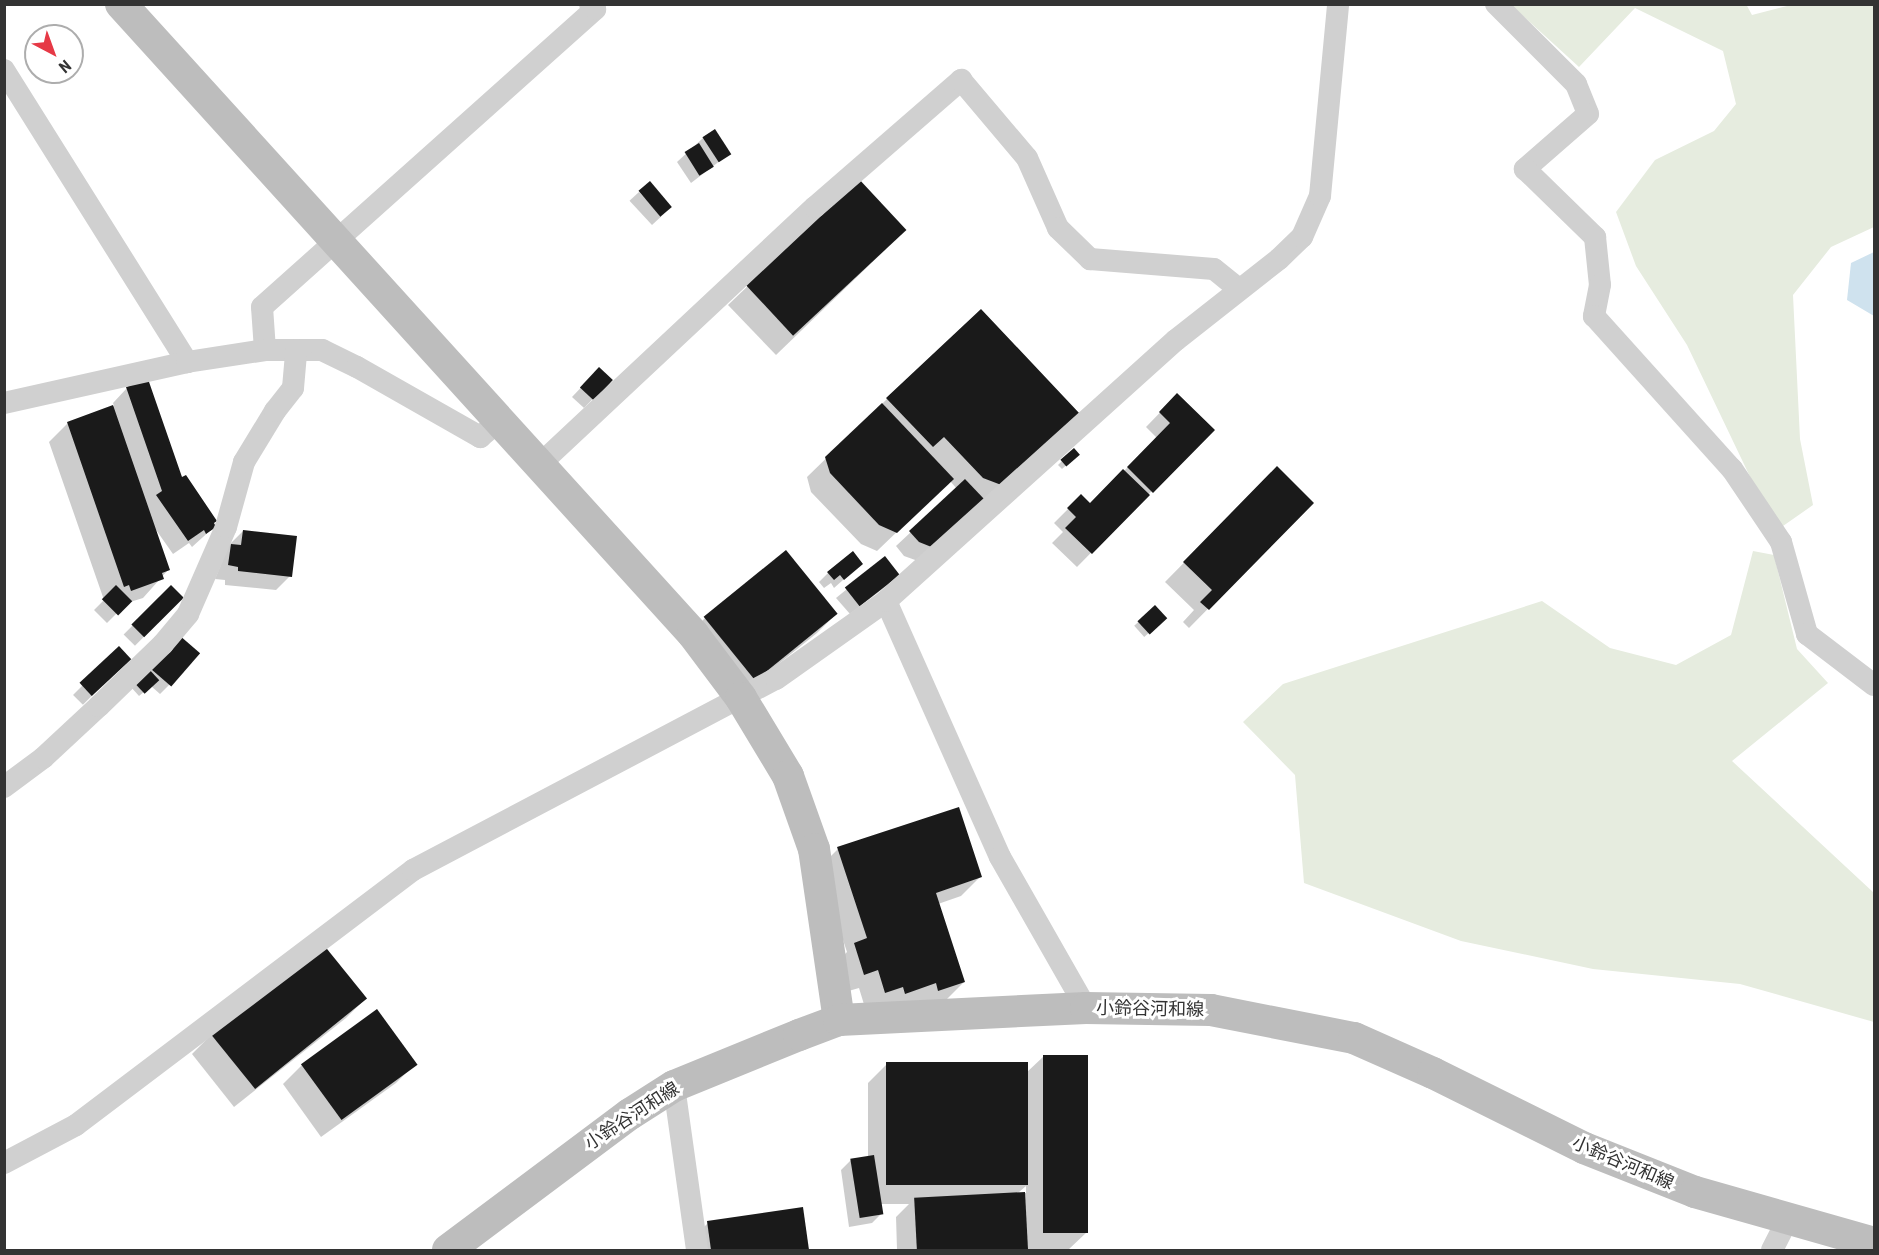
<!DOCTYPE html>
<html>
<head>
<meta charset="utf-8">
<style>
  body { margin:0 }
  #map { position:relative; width:1879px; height:1255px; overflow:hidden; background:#fff; font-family:"Roboto Condensed","Noto Sans JP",sans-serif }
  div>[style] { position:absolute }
  .green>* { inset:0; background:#e6ecdf }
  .water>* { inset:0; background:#cfe2ee }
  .shadow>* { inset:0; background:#0003; transform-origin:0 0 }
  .building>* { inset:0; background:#1a1a1a; transform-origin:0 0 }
  .street>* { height:22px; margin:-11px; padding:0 11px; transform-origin:11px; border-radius:11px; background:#d0d0d0 }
  .secondary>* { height:32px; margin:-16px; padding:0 16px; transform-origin:16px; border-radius:16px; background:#bdbdbd }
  span { translate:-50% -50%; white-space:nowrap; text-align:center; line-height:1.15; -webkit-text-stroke:6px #fff; paint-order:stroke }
  .street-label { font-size:18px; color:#333 }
  .frame { position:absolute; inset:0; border:6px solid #333; pointer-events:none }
  .north { position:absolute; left:24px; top:24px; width:60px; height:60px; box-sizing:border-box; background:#fff; border:2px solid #adadad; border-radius:50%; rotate:139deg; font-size:16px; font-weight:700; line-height:24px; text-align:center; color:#333 }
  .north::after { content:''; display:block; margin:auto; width:21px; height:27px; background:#e63946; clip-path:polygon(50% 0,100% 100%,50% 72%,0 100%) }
</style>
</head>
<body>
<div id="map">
  <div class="green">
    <div style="clip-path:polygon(1746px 4px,1752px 15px,1791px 5px,1874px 5px,1874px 227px,1831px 247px,1793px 295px,1800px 439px,1813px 505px,1776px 531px,1687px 345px,1636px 266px,1616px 212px,1655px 160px,1714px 131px,1736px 104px,1723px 51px,1635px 8px,1579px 67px,1511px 5px)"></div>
    <div style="clip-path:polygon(1753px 551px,1774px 555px,1797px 649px,1828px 683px,1732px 761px,1874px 893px,1874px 1022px,1740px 984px,1593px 969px,1461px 941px,1304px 883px,1295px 775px,1243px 722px,1283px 684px,1542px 601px,1610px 648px,1676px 665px,1731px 635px)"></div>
  </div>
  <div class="water">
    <div style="clip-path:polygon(1874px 252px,1874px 316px,1847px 300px,1851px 263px)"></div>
  </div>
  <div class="shadow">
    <div style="clip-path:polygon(703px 138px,729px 154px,691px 183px,677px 162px)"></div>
    <div style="clip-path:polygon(858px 180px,886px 249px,776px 355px,728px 305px)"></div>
    <div style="left:639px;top:192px;width:33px;height:13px;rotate:47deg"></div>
    <div style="clip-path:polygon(590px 378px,611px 380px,584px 408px,572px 397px)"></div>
    <div style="clip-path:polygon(127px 388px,181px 479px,214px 527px,192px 547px,189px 543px,173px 554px,154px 527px,168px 570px,143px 598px,127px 603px,107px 623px,94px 610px,104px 600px,49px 442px,68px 423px,114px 406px,113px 403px)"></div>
    <div style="clip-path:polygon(1177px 395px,1212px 430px,1077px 567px,1052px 543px,1063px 532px,1054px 523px,1081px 496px,1090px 505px,1157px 438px,1146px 427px)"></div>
    <div style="clip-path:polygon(887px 399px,1078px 414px,918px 561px,904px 556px,896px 546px,957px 489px,950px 481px,877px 551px,861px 544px,811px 492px,807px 477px)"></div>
    <div style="clip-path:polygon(1078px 455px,1062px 469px,1058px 465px,1062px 461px)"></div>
    <div style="clip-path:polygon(1277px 468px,1312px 503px,1189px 628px,1183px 622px,1194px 610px,1165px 582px)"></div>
    <div style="clip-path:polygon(243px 531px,290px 576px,276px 590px,225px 585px,225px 580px,215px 579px,229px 545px)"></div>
    <div style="clip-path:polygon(885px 558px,889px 584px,850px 614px,836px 598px)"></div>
    <div style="clip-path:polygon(861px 564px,834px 588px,831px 583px,824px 588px,819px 582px,828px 573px)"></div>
    <div style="left:171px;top:587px;width:16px;height:67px;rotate:45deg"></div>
    <div style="left:1155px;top:607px;width:15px;height:28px;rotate:48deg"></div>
    <div style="clip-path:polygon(836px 614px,817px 633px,736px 698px,686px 637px,705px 618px)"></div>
    <div style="clip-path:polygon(170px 646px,169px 685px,160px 694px,151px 686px,139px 696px,130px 686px)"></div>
    <div style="left:119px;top:649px;width:14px;height:65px;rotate:45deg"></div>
    <div style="clip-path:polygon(838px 849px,980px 877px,961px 896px,938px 904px,964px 982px,945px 1001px,866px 1011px,859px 988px,845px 992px,836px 963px,847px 952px,819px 868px)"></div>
    <div style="clip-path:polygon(365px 999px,346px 1018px,234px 1107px,192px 1054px,211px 1035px)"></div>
    <div style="clip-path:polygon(377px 1011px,415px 1064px,396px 1083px,321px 1137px,283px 1084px,302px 1065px)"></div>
    <div style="clip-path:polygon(evenodd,1044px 1056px,1087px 1232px,1068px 1250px,897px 1250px,896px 1217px,909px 1204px,880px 1204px,881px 1214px,872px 1223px,849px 1227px,841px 1170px,851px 1160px,868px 1158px,868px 1083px,887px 1064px,1026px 1073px,1044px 1056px,1026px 1186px,1026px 1193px,1018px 1193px,1026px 1186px)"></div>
    <div style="clip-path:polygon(802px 1209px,807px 1250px,690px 1250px,689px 1242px,708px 1223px)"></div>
  </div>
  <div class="building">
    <div style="left:715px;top:129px;width:30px;height:15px;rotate:57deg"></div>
    <div style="left:699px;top:143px;width:28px;height:17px;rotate:58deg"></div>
    <div style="left:858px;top:178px;width:71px;height:155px;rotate:47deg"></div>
    <div style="left:650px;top:181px;width:34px;height:15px;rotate:50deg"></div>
    <div style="clip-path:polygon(981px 309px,1080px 414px,1004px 486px,983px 478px,944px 437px,933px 447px,886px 398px)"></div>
    <div style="left:599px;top:367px;width:19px;height:28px;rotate:43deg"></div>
    <div style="clip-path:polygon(148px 379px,182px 477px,186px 475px,217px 521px,214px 523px,216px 527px,206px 534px,204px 530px,188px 541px,156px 495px,162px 491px,126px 387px)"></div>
    <div style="clip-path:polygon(1177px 393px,1215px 430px,1153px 493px,1127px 467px,1170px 423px,1159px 412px)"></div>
    <div style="clip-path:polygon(882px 403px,954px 479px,897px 533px,879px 525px,830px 473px,825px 457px)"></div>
    <div style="clip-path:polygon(113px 405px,170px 570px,162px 573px,164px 579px,131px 591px,129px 585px,124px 587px,67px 422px)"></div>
    <div style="left:1074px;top:448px;width:9px;height:18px;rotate:49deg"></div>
    <div style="clip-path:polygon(1277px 466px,1314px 503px,1209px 610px,1200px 602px,1212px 590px,1183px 562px)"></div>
    <div style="clip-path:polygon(1123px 469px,1150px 495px,1092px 554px,1065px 528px,1076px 517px,1067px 508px,1081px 494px,1090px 503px)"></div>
    <div style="clip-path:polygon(965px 479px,985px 500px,934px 548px,919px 542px,909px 531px)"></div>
    <div style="clip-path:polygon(243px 530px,297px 536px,292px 577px,238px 571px,238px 567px,228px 565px,231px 544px,241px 545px)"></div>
    <div style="left:786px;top:550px;width:82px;height:106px;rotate:51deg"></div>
    <div style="clip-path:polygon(853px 551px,863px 564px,844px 580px,840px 575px,834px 580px,827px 572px)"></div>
    <div style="left:885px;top:556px;width:24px;height:51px;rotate:52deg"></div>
    <div style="left:116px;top:585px;width:23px;height:20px;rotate:45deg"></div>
    <div style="left:171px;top:585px;width:18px;height:56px;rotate:45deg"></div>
    <div style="left:1155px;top:605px;width:18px;height:24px;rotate:47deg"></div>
    <div style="left:179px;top:635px;width:28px;height:44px;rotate:41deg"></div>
    <div style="left:119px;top:646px;width:18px;height:54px;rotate:47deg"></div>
    <div style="left:147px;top:667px;width:18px;height:20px;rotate:47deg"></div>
    <div style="clip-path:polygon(959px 807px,982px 877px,936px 893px,965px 982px,938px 991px,936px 983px,905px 994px,903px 987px,885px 993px,878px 970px,864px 975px,854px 943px,867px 938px,837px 847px)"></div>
    <div style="left:323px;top:944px;width:70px;height:144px;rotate:51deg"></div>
    <div style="left:377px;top:1009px;width:69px;height:94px;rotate:54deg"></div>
    <div style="left:1043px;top:1055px;width:45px;height:178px"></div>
    <div style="left:1028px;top:1062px;width:123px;height:142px;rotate:90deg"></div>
    <div style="left:874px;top:1155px;width:60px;height:24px;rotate:81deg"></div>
    <div style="left:1025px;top:1192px;width:58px;height:111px;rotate:87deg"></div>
    <div style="clip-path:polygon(803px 1207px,809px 1250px,711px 1250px,707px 1221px)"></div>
  </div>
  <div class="street">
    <div style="left:1496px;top:4px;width:113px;rotate:45deg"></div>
    <div style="left:1576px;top:84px;width:32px;rotate:68deg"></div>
    <div style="left:1588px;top:114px;width:84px;rotate:138.9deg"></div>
    <div style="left:1525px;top:169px;width:98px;rotate:44.2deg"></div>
    <div style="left:1595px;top:237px;width:48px;rotate:84.1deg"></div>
    <div style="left:1600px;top:285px;width:32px;rotate:101deg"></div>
    <div style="left:1594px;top:316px;width:206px;rotate:48deg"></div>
    <div style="left:1732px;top:469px;width:88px;rotate:56.1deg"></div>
    <div style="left:1781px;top:542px;width:96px;rotate:74.2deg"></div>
    <div style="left:1807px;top:634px;width:84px;rotate:37.3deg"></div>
    <div style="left:4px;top:70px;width:345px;rotate:57.9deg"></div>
    <div style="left:265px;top:350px;width:43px;rotate:-94deg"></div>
    <div style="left:262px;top:307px;width:447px;rotate:-41.8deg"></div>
    <div style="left:595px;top:9px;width:7px;rotate:-135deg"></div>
    <div style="left:4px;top:403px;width:188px;rotate:-12.6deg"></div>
    <div style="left:187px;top:362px;width:79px;rotate:-8.7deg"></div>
    <div style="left:265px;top:350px;width:57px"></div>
    <div style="left:322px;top:350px;width:39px;rotate:26deg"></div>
    <div style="left:357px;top:367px;width:142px;rotate:29.6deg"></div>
    <div style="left:480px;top:437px;width:23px;rotate:-40deg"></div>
    <div style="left:538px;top:466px;width:379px;rotate:-43.1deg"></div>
    <div style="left:815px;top:207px;width:194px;rotate:-41deg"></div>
    <div style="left:961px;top:80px;width:102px;rotate:49.8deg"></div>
    <div style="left:1027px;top:158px;width:77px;rotate:66.1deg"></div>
    <div style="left:1058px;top:228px;width:45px;rotate:44.1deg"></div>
    <div style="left:1090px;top:259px;width:124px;rotate:4.6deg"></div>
    <div style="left:1214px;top:269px;width:32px;rotate:39deg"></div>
    <div style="left:886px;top:601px;width:280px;rotate:66deg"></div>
    <div style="left:1000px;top:857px;width:174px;rotate:60.3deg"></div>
    <div style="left:4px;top:787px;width:49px;rotate:-36.6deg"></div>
    <div style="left:43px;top:758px;width:76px;rotate:-42.9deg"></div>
    <div style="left:99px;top:706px;width:89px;rotate:-44.1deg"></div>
    <div style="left:163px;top:644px;width:39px;rotate:-50deg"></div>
    <div style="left:188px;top:614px;width:95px;rotate:-66.4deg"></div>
    <div style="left:226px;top:527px;width:67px;rotate:-74.5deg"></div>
    <div style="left:244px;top:462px;width:60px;rotate:-58.7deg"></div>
    <div style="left:275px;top:411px;width:29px;rotate:-52deg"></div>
    <div style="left:293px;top:388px;width:38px;rotate:-85deg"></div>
    <div style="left:674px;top:1086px;width:166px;rotate:82deg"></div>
    <div style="left:4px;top:1163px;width:81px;rotate:-27.8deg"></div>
    <div style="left:76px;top:1125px;width:423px;rotate:-37.1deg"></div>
    <div style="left:413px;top:870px;width:410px;rotate:-27.8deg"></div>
    <div style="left:776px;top:679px;width:135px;rotate:-35.3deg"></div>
    <div style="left:886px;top:601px;width:390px;rotate:-42deg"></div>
    <div style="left:1176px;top:340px;width:131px;rotate:-38.2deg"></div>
    <div style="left:1279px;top:259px;width:32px;rotate:-44deg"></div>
    <div style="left:1302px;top:237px;width:45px;rotate:-66.3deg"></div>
    <div style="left:1320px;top:196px;width:193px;rotate:-84.6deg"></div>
    <div style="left:1772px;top:1250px;width:34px;rotate:-63deg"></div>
  </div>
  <div class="secondary">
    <div style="left:121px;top:4px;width:851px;rotate:47.76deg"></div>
    <div style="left:693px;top:634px;width:80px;rotate:53.1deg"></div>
    <div style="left:741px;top:698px;width:91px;rotate:58.9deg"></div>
    <div style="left:788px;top:776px;width:77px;rotate:70.4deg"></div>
    <div style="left:814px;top:849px;width:173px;rotate:81.7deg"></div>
    <div style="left:448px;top:1250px;width:227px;rotate:-36.8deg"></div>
    <div style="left:630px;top:1114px;width:52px;rotate:-32.5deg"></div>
    <div style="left:674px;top:1086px;width:135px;rotate:-22.2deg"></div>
    <div style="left:799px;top:1035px;width:43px;rotate:-20.6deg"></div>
    <div style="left:839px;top:1020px;width:247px;rotate:-2.8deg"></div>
    <div style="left:1086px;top:1008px;width:125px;rotate:0.9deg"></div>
    <div style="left:1211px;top:1010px;width:146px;rotate:11.1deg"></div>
    <div style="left:1354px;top:1038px;width:86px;rotate:23.9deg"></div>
    <div style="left:1433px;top:1073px;width:169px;rotate:26.4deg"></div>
    <div style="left:1584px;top:1148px;width:119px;rotate:21.6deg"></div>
    <div style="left:1695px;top:1192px;width:186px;rotate:15.9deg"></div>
  </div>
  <div class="street-label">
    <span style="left:1150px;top:1009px;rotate:1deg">小鈴谷河和線</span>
    <span style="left:632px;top:1116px;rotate:-33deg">小鈴谷河和線</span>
    <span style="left:1623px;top:1163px;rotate:23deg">小鈴谷河和線</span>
  </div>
  <div class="frame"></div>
  <div class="north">N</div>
</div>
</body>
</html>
